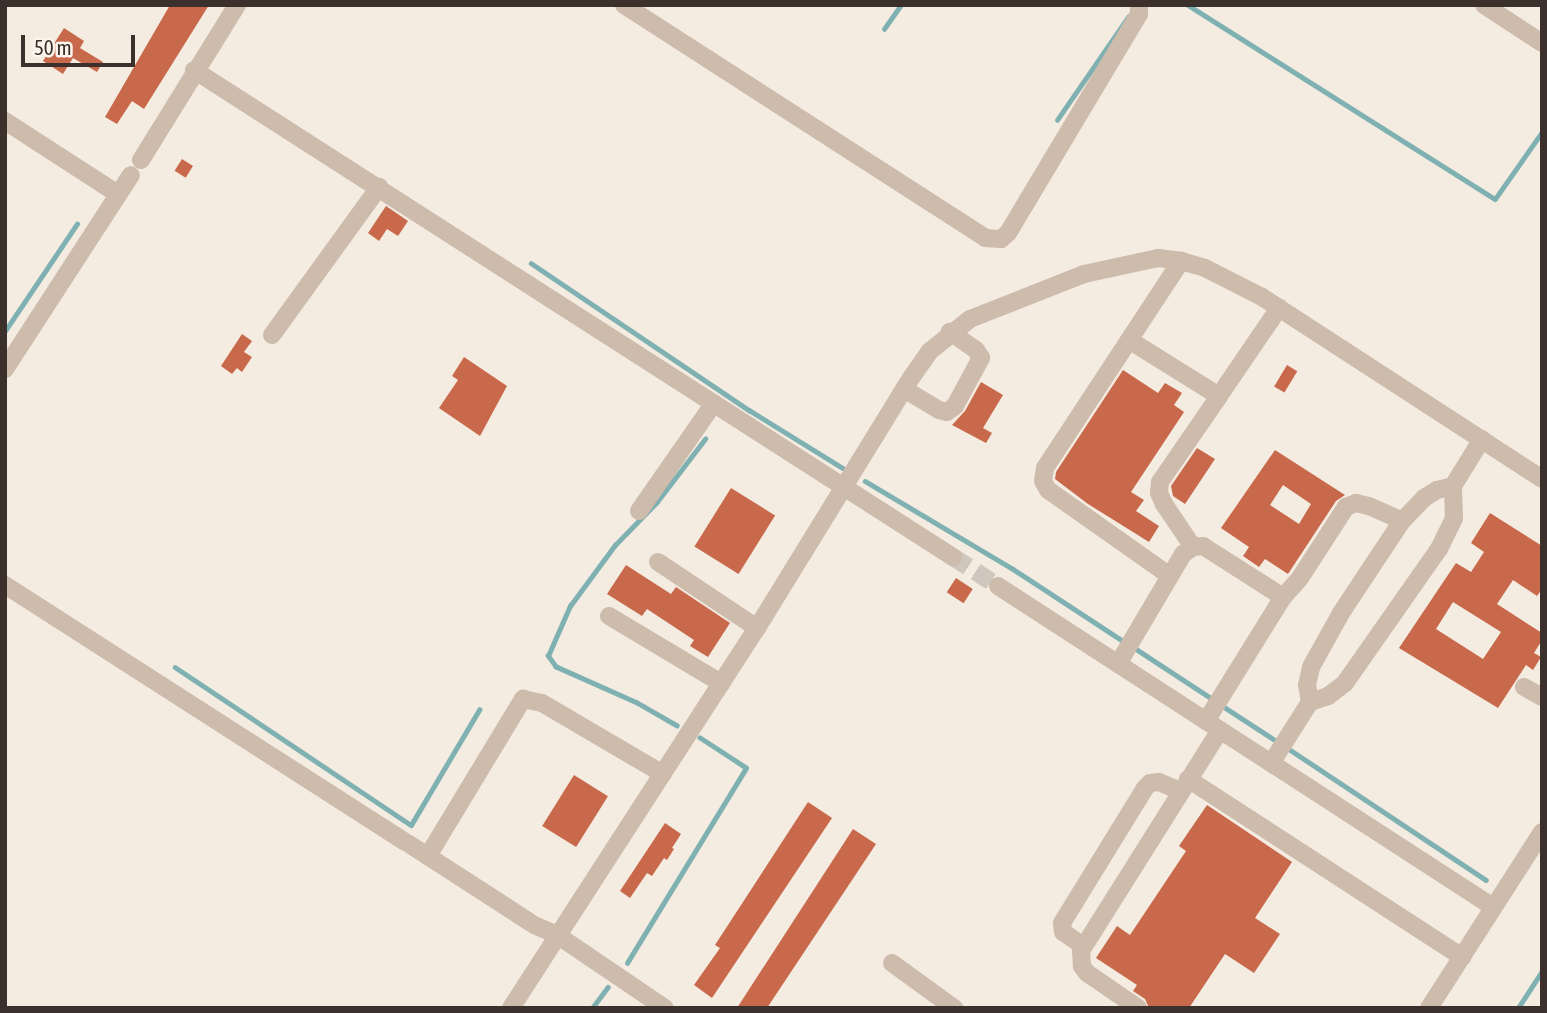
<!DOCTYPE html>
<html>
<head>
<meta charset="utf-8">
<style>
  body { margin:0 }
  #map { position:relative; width:1547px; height:1013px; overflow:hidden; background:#f4ebe1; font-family:"Asap Condensed",sans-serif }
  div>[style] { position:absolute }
  .stream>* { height:4.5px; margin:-2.25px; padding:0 2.25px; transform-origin:2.25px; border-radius:2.25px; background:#7fb0b2 }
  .building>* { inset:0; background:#c8694b; transform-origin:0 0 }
  .minor-tunnel>* { height:18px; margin-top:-9px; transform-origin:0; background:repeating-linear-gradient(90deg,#cfc6bd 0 18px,transparent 0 27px) }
  .minor>* { height:18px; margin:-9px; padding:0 9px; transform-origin:9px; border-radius:9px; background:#cdbbac }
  span { translate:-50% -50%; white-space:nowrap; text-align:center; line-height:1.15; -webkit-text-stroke:6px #fbf5ee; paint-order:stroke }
  .frame { position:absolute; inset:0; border:7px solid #3b302b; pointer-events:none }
  .scale { position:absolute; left:21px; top:35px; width:114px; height:32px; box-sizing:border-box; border:4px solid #3b302b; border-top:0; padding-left:9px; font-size:21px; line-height:24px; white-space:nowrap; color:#3b302b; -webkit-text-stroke:5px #fbf5ee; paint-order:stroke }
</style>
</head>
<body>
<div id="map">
  <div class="stream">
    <div style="left:1188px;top:5px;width:363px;rotate:32.3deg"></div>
    <div style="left:1495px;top:199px;width:82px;rotate:-55deg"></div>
    <div style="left:884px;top:29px;width:29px;rotate:-55deg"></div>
    <div style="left:1057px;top:120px;width:125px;rotate:-55.4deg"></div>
    <div style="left:531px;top:263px;width:263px;rotate:34deg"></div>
    <div style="left:749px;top:410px;width:110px;rotate:31.7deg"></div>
    <div style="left:5px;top:331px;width:129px;rotate:-56.1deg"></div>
    <div style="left:865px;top:481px;width:172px;rotate:30.7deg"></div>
    <div style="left:1013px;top:569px;width:135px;rotate:33.2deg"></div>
    <div style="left:1133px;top:647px;width:97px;rotate:33.2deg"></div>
    <div style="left:175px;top:667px;width:284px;rotate:33.8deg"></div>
    <div style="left:411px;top:825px;width:134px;rotate:-59.4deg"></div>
    <div style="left:1221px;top:705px;width:68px;rotate:33deg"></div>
    <div style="left:677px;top:726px;width:46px;rotate:-150.1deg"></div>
    <div style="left:637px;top:703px;width:89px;rotate:-156deg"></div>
    <div style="left:556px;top:667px;width:14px;rotate:-126deg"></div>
    <div style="left:548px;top:656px;width:55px;rotate:-66.3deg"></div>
    <div style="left:570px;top:606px;width:76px;rotate:-53.6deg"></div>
    <div style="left:615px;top:545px;width:59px;rotate:-45.7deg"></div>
    <div style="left:656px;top:503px;width:81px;rotate:-52.6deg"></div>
    <div style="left:1286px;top:747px;width:240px;rotate:33.6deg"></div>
    <div style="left:627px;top:963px;width:228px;rotate:-58.6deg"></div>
    <div style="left:746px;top:768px;width:55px;rotate:-146.9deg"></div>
    <div style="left:592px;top:1008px;width:26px;rotate:-53deg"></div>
    <div style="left:1518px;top:1008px;width:44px;rotate:-57deg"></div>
  </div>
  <div class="building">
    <div style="clip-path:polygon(170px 5px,209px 5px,144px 109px,132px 101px,117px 124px,105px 117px)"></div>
    <div style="clip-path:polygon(64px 28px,84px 41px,80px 48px,103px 62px,97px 72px,73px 58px,63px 74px,43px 61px)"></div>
    <div style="left:182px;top:159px;width:13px;height:14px;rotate:32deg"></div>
    <div style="clip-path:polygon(386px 206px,408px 221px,398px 236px,387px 229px,379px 241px,368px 233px)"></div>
    <div style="clip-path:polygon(242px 334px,252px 341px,244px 352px,252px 357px,242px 372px,237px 368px,232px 374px,221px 366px)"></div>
    <div style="clip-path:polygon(464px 357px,507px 386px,480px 436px,439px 408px,458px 380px,452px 376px)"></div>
    <div style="left:1287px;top:365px;width:12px;height:25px;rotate:31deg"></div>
    <div style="clip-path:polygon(1123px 370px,1158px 393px,1165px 383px,1182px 393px,1174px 405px,1184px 412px,1131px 492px,1144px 500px,1136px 511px,1159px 526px,1149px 542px,1088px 504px,1055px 479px,1056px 472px)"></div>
    <div style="clip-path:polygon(981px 382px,1003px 395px,983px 428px,992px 433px,986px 443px,952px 425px,965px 411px)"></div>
    <div style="clip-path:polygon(1197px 448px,1215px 459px,1185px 504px,1173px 496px,1171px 486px)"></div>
    <div style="clip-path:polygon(evenodd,1275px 450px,1345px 495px,1336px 501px,1288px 574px,1265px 559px,1259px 567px,1243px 556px,1249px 547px,1221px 528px,1275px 450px,1283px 485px,1311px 504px,1299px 524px,1270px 505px,1283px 485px)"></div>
    <div style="left:731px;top:488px;width:52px;height:69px;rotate:32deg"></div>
    <div style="clip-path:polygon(evenodd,1490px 513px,1542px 546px,1542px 589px,1537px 596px,1513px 580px,1497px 604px,1542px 633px,1542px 640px,1534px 653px,1541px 657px,1533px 670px,1526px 665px,1498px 708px,1399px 648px,1456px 563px,1471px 572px,1484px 552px,1471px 543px,1490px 513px,1453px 602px,1501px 632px,1483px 659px,1436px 629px,1453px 602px)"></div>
    <div style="clip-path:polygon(626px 565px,671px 594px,676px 587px,730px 623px,708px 657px,690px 646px,694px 640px,647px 609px,642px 616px,607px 594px)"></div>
    <div style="left:956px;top:578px;width:20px;height:17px;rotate:33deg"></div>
    <div style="left:574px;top:775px;width:40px;height:60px;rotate:32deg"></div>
    <div style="clip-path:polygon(808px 802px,832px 818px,712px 998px,694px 985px,720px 948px,715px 945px)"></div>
    <div style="clip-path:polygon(1207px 805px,1292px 862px,1255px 918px,1280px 934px,1254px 973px,1225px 954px,1189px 1008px,1149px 1008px,1145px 999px,1133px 991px,1137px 985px,1096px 958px,1117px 926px,1130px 935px,1186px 851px,1179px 846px)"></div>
    <div style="clip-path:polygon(665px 823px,681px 834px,672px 848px,674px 849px,667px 860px,664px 858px,652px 876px,647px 873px,630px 898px,620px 891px)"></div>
    <div style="clip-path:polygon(853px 829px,876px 844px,767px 1008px,737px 1008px)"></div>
  </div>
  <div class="minor-tunnel">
    <div style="left:953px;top:557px;width:54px;rotate:32.8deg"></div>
  </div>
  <div class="minor">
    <div style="left:624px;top:5px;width:430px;rotate:32.8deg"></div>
    <div style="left:985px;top:238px;width:16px;rotate:4deg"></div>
    <div style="left:1001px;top:239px;width:9px;rotate:-41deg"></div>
    <div style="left:1008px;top:233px;width:255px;rotate:-59.1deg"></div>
    <div style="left:1139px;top:14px;width:9px;rotate:-90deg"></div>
    <div style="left:1484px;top:5px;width:69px;rotate:33.2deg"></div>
    <div style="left:194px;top:70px;width:902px;rotate:32.69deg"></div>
    <div style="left:5px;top:121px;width:135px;rotate:32.9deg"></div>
    <div style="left:141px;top:160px;width:182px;rotate:-58.2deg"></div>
    <div style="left:272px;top:335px;width:183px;rotate:-54.1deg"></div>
    <div style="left:1129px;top:340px;width:106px;rotate:31.9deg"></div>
    <div style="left:1219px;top:396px;width:107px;rotate:-55.7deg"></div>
    <div style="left:5px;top:369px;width:231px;rotate:-57deg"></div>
    <div style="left:904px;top:389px;width:41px;rotate:31deg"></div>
    <div style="left:939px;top:410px;width:8px;rotate:14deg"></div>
    <div style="left:947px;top:412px;width:10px;rotate:-37deg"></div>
    <div style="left:955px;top:406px;width:55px;rotate:-61.6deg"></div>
    <div style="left:981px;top:358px;width:9px;rotate:-122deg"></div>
    <div style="left:976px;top:350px;width:32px;rotate:-145deg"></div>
    <div style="left:639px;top:511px;width:131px;rotate:-55.2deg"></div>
    <div style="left:1193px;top:547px;width:52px;rotate:-124deg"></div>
    <div style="left:1164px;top:504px;width:12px;rotate:-114deg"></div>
    <div style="left:1159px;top:493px;width:11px;rotate:-85deg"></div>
    <div style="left:1160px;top:482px;width:104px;rotate:-55.5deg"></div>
    <div style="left:658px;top:562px;width:119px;rotate:33.7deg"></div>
    <div style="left:1170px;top:576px;width:149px;rotate:-144.8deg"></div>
    <div style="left:1048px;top:490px;width:10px;rotate:-119deg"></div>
    <div style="left:1043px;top:481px;width:13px;rotate:-81deg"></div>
    <div style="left:1045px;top:468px;width:248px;rotate:-56.7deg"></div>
    <div style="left:5px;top:585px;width:475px;rotate:32.7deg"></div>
    <div style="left:998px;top:586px;width:590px;rotate:32.96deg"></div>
    <div style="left:1283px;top:597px;width:25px;rotate:-48deg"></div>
    <div style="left:1300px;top:578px;width:85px;rotate:-57.1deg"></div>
    <div style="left:1346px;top:507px;width:11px;rotate:-22deg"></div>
    <div style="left:1356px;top:503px;width:13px;rotate:13deg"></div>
    <div style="left:1369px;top:506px;width:36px;rotate:24deg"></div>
    <div style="left:1402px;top:521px;width:32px;rotate:-46deg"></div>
    <div style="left:1424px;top:498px;width:15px;rotate:-32deg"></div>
    <div style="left:1437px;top:490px;width:16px;rotate:-14deg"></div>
    <div style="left:1453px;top:486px;width:55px;rotate:-58.3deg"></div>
    <div style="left:609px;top:616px;width:131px;rotate:30.9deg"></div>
    <div style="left:1118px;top:664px;width:128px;rotate:-59.4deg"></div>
    <div style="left:1183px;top:554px;width:12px;rotate:-35deg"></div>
    <div style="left:1193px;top:547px;width:10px;rotate:-6deg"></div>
    <div style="left:1203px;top:546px;width:95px;rotate:32.5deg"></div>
    <div style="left:1283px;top:597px;width:146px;rotate:121.8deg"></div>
    <div style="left:1524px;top:687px;width:21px;rotate:29deg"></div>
    <div style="left:1310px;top:702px;width:19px;rotate:-18deg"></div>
    <div style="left:1328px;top:696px;width:21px;rotate:-37deg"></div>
    <div style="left:1345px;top:683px;width:164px;rotate:-55deg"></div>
    <div style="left:1439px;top:549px;width:34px;rotate:-64deg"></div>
    <div style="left:1454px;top:518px;width:32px;rotate:-92deg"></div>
    <div style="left:1272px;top:762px;width:71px;rotate:-57.7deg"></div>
    <div style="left:1310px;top:702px;width:17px;rotate:-100deg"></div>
    <div style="left:1307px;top:685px;width:18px;rotate:-77deg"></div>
    <div style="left:1311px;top:667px;width:62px;rotate:-60.9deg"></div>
    <div style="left:1341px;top:613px;width:110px;rotate:-56.5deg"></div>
    <div style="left:1188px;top:779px;width:327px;rotate:33deg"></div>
    <div style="left:446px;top:826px;width:149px;rotate:-58.8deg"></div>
    <div style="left:523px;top:699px;width:19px;rotate:12deg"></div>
    <div style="left:542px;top:703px;width:140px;rotate:30.4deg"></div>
    <div style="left:409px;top:844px;width:145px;rotate:32.9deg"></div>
    <div style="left:428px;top:856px;width:31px;rotate:-59deg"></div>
    <div style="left:534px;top:925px;width:25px;rotate:23deg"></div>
    <div style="left:557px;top:935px;width:130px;rotate:34.1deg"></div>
    <div style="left:1083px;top:946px;width:24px;rotate:-145deg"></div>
    <div style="left:1063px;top:932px;width:9px;rotate:-96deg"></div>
    <div style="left:1062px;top:923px;width:158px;rotate:-58.4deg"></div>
    <div style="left:1145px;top:788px;width:7px;rotate:-45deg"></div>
    <div style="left:1150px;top:783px;width:9px;rotate:-6deg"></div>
    <div style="left:1159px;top:782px;width:23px;rotate:23deg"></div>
    <div style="left:892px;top:963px;width:77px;rotate:36deg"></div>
    <div style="left:511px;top:1008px;width:453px;rotate:-57.1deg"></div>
    <div style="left:757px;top:628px;width:294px;rotate:-58.4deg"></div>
    <div style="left:911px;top:378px;width:33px;rotate:-55deg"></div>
    <div style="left:930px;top:351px;width:51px;rotate:-38.7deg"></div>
    <div style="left:970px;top:319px;width:123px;rotate:-21.5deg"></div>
    <div style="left:1084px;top:274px;width:76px;rotate:-12.2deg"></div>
    <div style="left:1158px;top:258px;width:23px;rotate:7deg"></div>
    <div style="left:1181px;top:261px;width:25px;rotate:16deg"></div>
    <div style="left:1205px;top:268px;width:64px;rotate:27deg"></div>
    <div style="left:1262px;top:297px;width:334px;rotate:33deg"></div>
    <div style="left:1138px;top:1008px;width:62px;rotate:-145.5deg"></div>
    <div style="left:1087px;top:973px;width:9px;rotate:-126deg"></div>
    <div style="left:1082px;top:966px;width:15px;rotate:-94deg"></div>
    <div style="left:1081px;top:951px;width:261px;rotate:-57.8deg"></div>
    <div style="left:1429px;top:1008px;width:209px;rotate:-57.3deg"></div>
  </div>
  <div class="frame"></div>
  <div class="scale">50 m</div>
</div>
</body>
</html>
